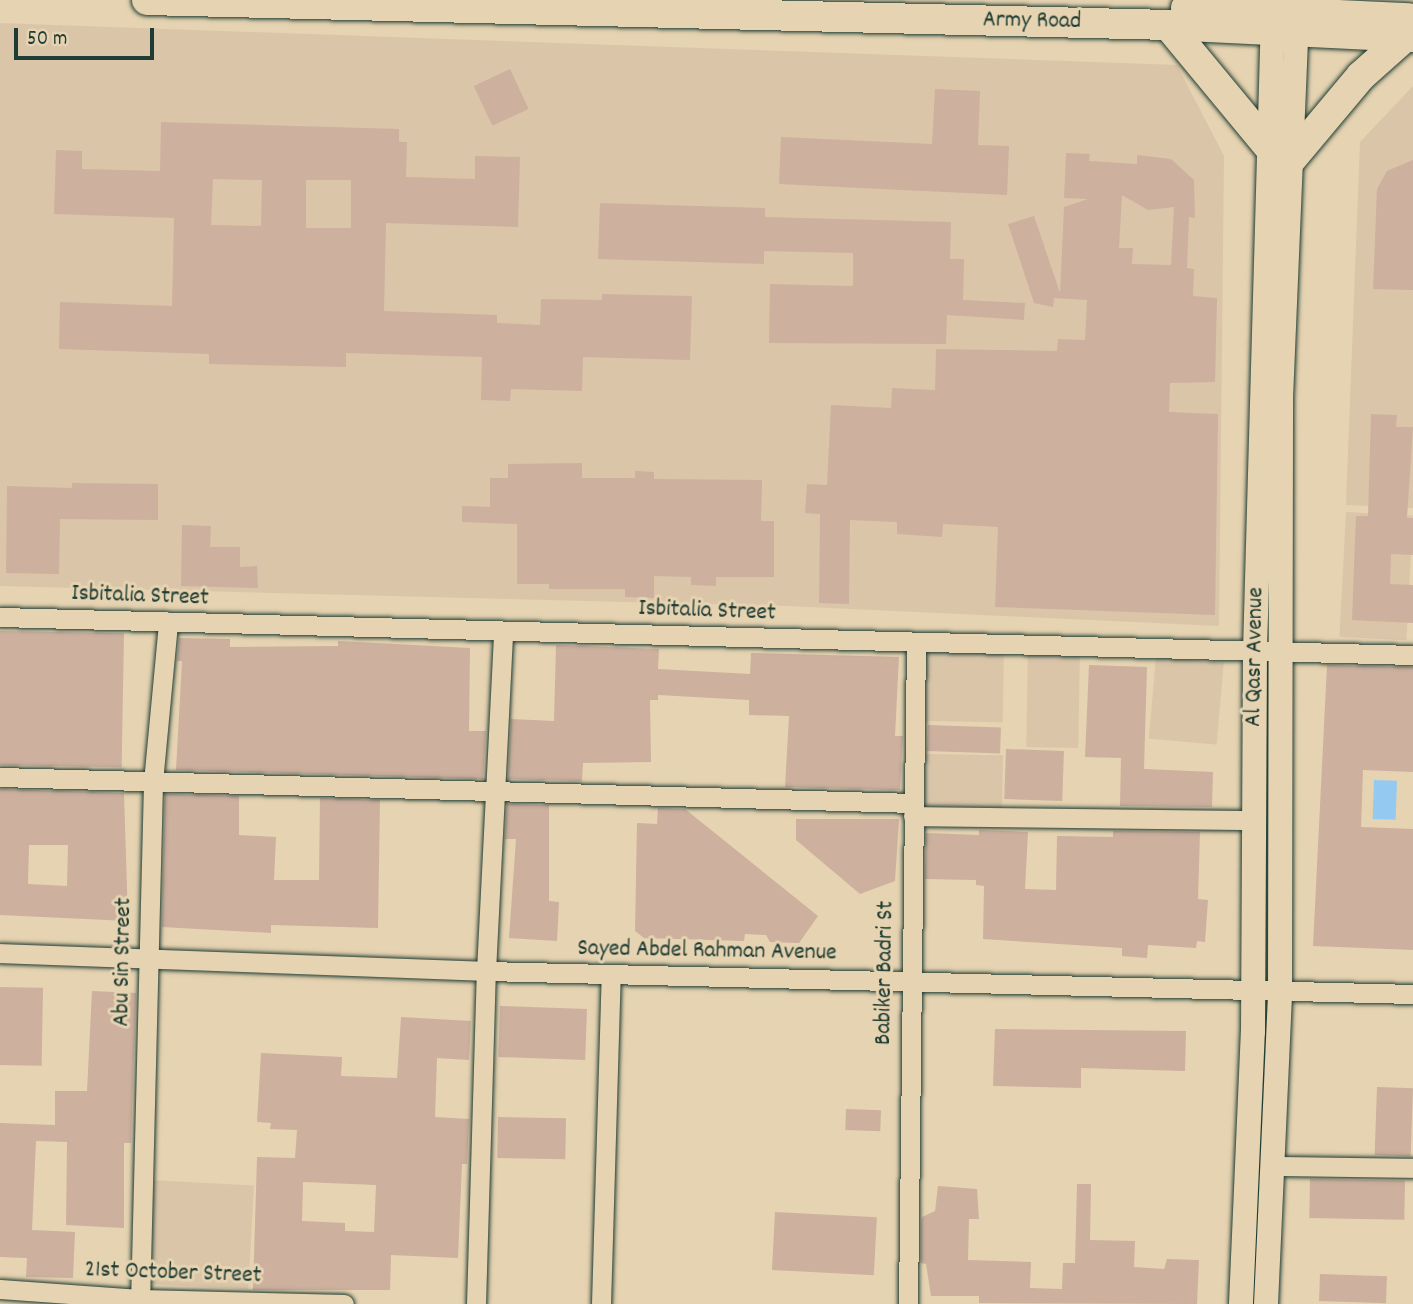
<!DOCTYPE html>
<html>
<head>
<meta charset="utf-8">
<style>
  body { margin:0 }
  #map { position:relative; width:1413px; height:1304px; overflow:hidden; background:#e6d3b1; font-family:Dekko,sans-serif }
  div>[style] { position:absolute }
  .built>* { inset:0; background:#dac5a9; transform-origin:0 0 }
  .water>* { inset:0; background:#94caf2; transform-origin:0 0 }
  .building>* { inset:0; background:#cdb09e; transform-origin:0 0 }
  .roads { filter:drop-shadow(0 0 2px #1f3d34) drop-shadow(0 0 2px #1f3d34) }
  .minor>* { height:19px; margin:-9.5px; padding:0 9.5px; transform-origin:9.5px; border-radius:9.5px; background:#e6d3b1 }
  .major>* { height:24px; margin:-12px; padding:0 12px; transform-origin:12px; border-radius:12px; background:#e6d3b1 }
  .highway>* { height:30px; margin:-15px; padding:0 15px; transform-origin:15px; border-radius:15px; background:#e6d3b1 }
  span { translate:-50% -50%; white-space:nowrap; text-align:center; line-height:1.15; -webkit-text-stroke:6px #e6d3b1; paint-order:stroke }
  .street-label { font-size:24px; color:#1f3d34 }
  .scale { position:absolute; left:14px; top:28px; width:140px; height:32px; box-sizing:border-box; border:4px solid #1f3d34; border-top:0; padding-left:9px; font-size:21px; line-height:24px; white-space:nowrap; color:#1f3d34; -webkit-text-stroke:5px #e6d3b1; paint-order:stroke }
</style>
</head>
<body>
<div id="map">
  <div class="built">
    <div style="clip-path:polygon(0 23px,1177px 65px,1224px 156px,1219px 626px,788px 606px,0 586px)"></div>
    <div style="clip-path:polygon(1413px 86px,1413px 508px,1346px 505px,1360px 142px)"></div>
    <div style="left:1346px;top:512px;width:67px;height:125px;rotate:3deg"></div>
    <div style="left:926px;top:646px;width:78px;height:75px;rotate:1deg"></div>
    <div style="left:1028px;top:648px;width:52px;height:99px;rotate:1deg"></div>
    <div style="left:1156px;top:657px;width:68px;height:82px;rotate:5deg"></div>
    <div style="left:925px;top:754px;width:78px;height:52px;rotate:1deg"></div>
    <div style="left:149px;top:1180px;width:105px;height:104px;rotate:3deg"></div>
  </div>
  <div class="water">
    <div style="left:1374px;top:780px;width:23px;height:39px;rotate:2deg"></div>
  </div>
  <div class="building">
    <div style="left:510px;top:69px;width:44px;height:40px;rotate:65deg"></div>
    <div style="clip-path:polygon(935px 89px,980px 91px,978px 145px,1009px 146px,1007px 195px,779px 184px,781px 137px,932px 144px)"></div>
    <div style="clip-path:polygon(evenodd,161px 122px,399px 129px,399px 142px,407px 142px,406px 177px,475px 179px,475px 156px,520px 157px,518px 227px,386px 223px,384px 311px,497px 315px,497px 323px,540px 325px,541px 299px,602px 300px,602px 294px,692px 296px,690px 360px,583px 357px,582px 391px,511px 389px,510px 401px,481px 400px,482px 357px,346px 353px,346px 367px,209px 364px,209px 354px,59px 349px,60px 302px,172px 306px,174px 218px,54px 214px,56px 150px,82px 151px,82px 169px,160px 171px,161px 122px,213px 179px,262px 180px,261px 226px,211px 225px,213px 179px,161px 122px,306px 180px,351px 180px,351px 228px,306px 228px,306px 180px)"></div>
    <div style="clip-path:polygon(evenodd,1066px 153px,1090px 154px,1089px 161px,1137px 164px,1137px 155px,1171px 159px,1194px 180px,1195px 218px,1189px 217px,1187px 268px,1194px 269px,1193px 296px,1217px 298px,1215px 382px,1170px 383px,1169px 412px,1218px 414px,1215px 615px,995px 607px,998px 527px,943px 524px,942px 537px,897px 534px,897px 522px,850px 520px,849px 604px,819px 603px,820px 514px,805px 513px,807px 484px,827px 485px,831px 405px,891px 408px,892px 388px,935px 390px,936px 349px,1057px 351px,1058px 339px,1085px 340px,1087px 300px,1054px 298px,1053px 307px,1034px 303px,1008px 224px,1034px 216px,1060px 293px,1064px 207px,1088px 199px,1064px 198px,1066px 153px,1122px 195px,1148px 210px,1174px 207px,1171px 265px,1132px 264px,1133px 248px,1119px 248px,1122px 195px)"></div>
    <div style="clip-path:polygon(1413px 160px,1413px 290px,1373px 289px,1377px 189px,1387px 171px)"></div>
    <div style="clip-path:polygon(600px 203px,765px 208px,765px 217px,951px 222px,950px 259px,964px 259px,963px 300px,1025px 303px,1024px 320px,947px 315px,946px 344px,769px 343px,770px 284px,853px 286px,853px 253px,764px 251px,764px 264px,598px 259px)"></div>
    <div style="clip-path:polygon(1371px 414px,1397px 415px,1396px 427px,1413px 427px,1407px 518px,1413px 518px,1413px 555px,1391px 554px,1390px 584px,1413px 585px,1413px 623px,1352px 620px,1356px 516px,1368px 516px)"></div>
    <div style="clip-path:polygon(582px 463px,582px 478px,635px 478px,635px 471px,654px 472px,654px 479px,762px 480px,761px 521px,774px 521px,774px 577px,716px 577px,716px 586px,691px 585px,691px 577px,654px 576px,654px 598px,625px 597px,625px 589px,549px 589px,549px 584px,517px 584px,517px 524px,462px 522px,462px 506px,490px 507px,490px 478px,508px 478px,508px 464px)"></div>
    <div style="clip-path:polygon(72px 483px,158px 484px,158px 520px,60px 519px,59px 574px,6px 573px,7px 486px,72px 488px)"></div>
    <div style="clip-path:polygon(182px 525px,211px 526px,210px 547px,240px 547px,240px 567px,257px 566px,258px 588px,181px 586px)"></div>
    <div style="left:0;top:631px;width:124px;height:134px;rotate:1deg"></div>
    <div style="clip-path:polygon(179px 638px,230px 639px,230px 647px,338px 646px,338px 641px,470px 648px,469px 731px,486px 731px,483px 779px,176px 770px,182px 661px,177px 661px)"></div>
    <div style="clip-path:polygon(556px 645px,659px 649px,658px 669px,750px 674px,751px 653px,899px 657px,895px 736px,903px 736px,900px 790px,785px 787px,789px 716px,749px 715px,749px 700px,658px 695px,658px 700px,650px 700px,651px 762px,583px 763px,582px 781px,508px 779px,511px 719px,554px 721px)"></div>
    <div style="clip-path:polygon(1089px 665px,1147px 667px,1144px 769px,1213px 772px,1212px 807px,1120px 806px,1121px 758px,1085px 757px)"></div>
    <div style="clip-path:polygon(1327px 665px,1413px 667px,1413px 772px,1363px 770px,1361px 827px,1413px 829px,1413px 950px,1313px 946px)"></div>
    <div style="left:928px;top:725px;width:73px;height:26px;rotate:2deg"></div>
    <div style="left:1006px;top:749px;width:58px;height:50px;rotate:2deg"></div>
    <div style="clip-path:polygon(evenodd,0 789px,124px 793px,128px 921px,0 915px,0 789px,29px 845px,68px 845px,67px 886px,28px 884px,29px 845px)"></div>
    <div style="clip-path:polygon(165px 794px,239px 796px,239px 835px,276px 837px,274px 880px,319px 880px,320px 798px,380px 800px,378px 928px,271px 925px,271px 933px,162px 927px)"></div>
    <div style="clip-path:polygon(507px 804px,549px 805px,549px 901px,559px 902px,557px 941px,509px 938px,516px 839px,505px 839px)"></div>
    <div style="clip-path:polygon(658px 808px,685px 809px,818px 916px,799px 943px,770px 942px,766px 935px,745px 934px,744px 941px,644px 938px,635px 931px,637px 823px,657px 824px)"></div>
    <div style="clip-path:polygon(796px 819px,899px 819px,895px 881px,860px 894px,796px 840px)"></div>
    <div style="clip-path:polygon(979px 830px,1028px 832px,1025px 889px,1056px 890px,1057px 836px,1113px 837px,1113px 831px,1200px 832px,1198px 899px,1208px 900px,1205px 942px,1197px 941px,1196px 948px,1148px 945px,1147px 958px,1122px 956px,1122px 948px,983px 939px,984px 886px,976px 885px,976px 880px,925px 879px,926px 833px,979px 835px)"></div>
    <div style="left:0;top:987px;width:43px;height:78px;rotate:1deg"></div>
    <div style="clip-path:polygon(92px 991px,136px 993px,131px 1143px,124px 1143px,124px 1228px,66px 1225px,67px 1142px,36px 1141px,32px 1230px,75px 1232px,73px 1278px,26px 1277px,27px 1258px,0 1257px,0 1123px,55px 1125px,55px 1091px,87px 1091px)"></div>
    <div style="left:500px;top:1006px;width:87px;height:51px;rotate:2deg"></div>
    <div style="clip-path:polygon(evenodd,401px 1017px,471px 1021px,469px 1060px,437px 1058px,435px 1117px,469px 1119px,467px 1164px,462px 1164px,458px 1258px,391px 1255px,390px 1290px,253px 1290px,257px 1157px,295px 1158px,297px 1130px,270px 1129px,271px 1123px,257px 1122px,261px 1053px,342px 1057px,341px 1076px,397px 1078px,401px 1017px,303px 1182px,376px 1185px,374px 1232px,345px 1231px,345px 1223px,302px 1221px,303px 1182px)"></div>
    <div style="clip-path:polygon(995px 1029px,1186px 1031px,1185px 1071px,1081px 1068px,1081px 1088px,993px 1086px)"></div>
    <div style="left:1377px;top:1087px;width:36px;height:68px;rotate:2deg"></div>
    <div style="left:846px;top:1109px;width:35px;height:21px;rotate:2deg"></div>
    <div style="left:498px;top:1117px;width:68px;height:41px;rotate:1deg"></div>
    <div style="left:1310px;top:1179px;width:95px;height:39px;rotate:1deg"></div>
    <div style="clip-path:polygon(1077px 1184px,1091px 1184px,1090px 1240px,1135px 1241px,1134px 1267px,1164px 1269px,1167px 1259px,1199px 1260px,1197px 1304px,979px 1303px,979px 1296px,931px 1296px,926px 1264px,921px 1263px,921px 1223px,922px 1217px,935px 1211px,938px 1186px,977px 1189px,979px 1219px,969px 1219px,968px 1260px,1031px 1262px,1030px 1288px,1062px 1289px,1063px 1263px,1075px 1263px)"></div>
    <div style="left:775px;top:1212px;width:102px;height:58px;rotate:3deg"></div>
    <div style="left:1320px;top:1274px;width:67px;height:27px;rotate:2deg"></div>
  </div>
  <div class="roads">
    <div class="minor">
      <div style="left:0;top:617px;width:1414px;rotate:1.54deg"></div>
      <div style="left:0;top:777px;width:913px;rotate:1.63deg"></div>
      <div style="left:913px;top:816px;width:340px;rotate:0.7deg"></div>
      <div style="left:0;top:953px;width:486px;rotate:2.1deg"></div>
      <div style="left:486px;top:971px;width:927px;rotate:1.42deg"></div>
      <div style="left:1272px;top:1166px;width:141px;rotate:0.8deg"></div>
      <div style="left:0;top:1289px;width:140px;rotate:4.1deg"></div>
      <div style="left:140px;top:1299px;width:204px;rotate:1.4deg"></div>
      <div style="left:140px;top:1304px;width:522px;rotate:-88.57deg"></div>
      <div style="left:153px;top:782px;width:161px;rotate:-84.6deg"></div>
      <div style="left:476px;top:1304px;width:333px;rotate:-88.3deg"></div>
      <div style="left:486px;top:971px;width:340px;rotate:-87.1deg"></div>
      <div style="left:601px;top:1304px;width:330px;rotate:-88.3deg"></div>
      <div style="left:908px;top:1304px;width:662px;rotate:-89.31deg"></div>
    </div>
    <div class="major">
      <div style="left:1241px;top:1304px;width:272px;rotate:-87.5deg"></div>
      <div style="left:1253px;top:1032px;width:381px;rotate:-89.7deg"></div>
      <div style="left:1255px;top:651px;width:637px;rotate:-88.38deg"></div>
      <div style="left:1266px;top:1304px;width:311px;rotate:-87.4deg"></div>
      <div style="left:1280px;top:993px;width:595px;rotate:-89.9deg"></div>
      <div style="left:1281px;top:398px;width:383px;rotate:-87.6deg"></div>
    </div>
    <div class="highway">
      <div style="left:147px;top:0;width:1021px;rotate:1.4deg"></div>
      <div style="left:1168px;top:25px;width:245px;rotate:2.8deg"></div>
      <div style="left:1186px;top:8px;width:223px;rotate:2.6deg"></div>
      <div style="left:1168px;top:25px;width:157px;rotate:50.4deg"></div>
      <div style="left:1289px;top:162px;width:112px;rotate:-50.1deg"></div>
      <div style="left:1361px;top:76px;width:59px;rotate:-41.6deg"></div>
    </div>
  </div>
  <div class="street-label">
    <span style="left:1032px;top:22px;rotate:1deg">Army Road</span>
    <span style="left:140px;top:597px;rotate:2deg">Isbitalia Street</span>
    <span style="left:707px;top:612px;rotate:2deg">Isbitalia Street</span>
    <span style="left:1256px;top:657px;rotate:-89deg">Al Qasr Avenue</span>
    <span style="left:707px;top:952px;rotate:1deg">Sayed Abdel Rahman Avenue</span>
    <span style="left:124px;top:962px;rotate:-89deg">Abu Sin Street</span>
    <span style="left:886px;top:973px;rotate:-89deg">Babiker Badri St</span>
    <span style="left:173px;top:1274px;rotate:2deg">21st October Street</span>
  </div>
  <div class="scale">50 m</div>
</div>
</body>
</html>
